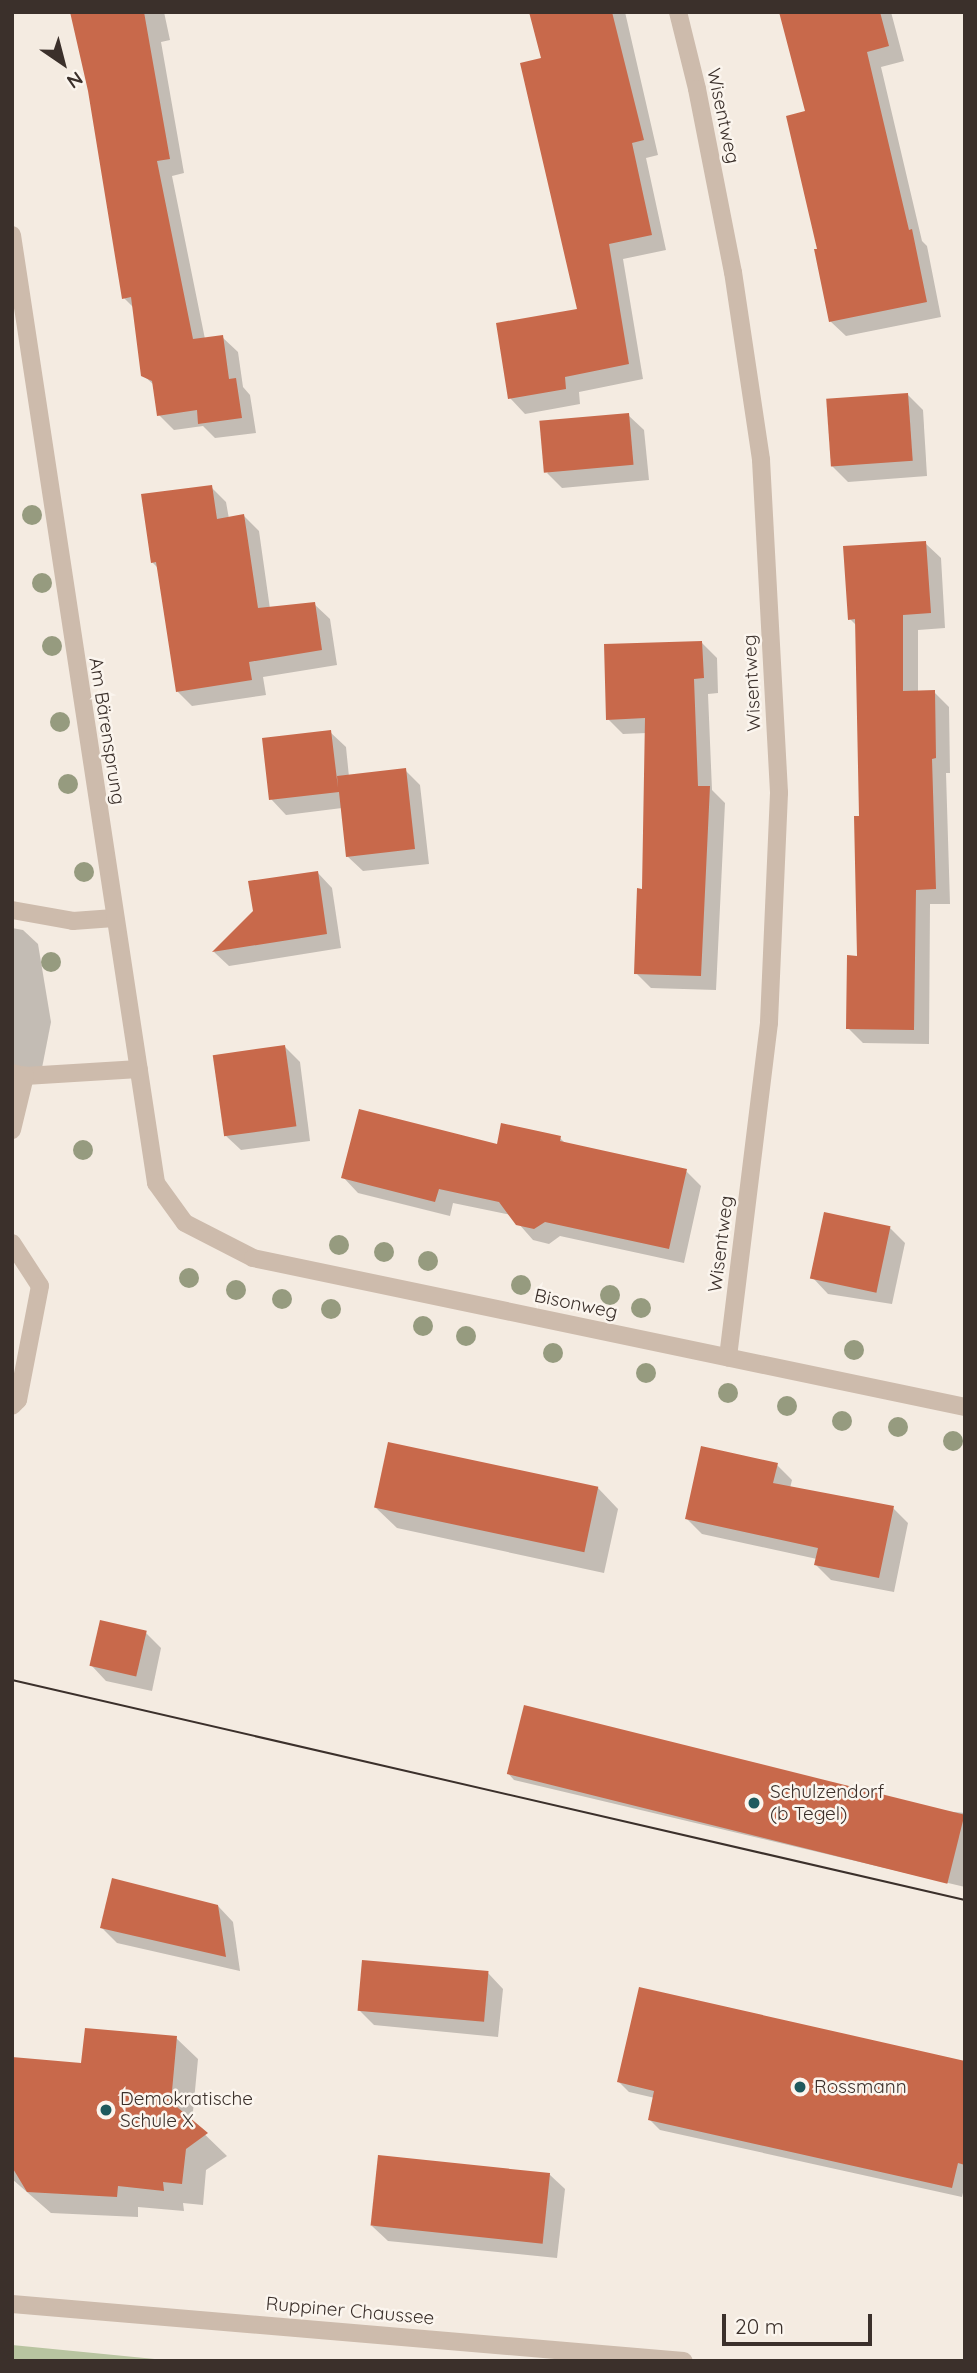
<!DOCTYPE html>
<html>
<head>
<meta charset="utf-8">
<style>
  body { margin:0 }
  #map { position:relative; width:977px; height:2373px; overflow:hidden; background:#f4ebe1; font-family:Quicksand,sans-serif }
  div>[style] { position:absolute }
  .green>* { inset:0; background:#b8c4a0 }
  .shadow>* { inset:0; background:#0003 }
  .building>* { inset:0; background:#c8694b; transform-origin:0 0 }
  .service>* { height:18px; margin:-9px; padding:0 9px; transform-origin:9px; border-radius:9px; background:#cdbbac }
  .minor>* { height:18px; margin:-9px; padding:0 9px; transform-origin:9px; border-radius:9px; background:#cdbbac }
  .tertiary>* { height:18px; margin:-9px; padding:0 9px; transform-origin:9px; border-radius:9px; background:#cdbbac }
  .tram>* { height:2px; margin:-1px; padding:0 1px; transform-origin:1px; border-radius:1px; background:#3b302b }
  .trees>* { width:20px; height:20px; margin:-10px; border-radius:50%; background:#969b7f }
  .dots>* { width:19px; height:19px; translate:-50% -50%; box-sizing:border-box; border:4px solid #fbf5ee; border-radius:50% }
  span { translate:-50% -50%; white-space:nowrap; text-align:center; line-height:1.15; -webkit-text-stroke:5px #fbf5ee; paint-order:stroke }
  .street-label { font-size:19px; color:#3b302b }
  .poi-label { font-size:19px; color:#3b302b }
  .left { translate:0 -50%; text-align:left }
  .frame { position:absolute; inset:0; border:14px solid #3b302b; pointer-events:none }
  .north { position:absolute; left:28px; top:28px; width:70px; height:70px; -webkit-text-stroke:5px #fbf5ee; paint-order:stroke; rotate:145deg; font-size:19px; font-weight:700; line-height:28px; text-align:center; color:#3b302b }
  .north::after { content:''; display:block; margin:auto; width:24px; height:32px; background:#3b302b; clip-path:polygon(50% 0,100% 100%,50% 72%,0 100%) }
  .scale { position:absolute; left:722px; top:2314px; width:150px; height:32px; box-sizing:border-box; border:4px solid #3b302b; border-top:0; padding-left:9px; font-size:21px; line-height:24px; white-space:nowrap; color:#3b302b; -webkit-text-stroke:5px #fbf5ee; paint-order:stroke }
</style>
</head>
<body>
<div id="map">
  <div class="green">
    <div style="clip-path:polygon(12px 2345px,175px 2361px,12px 2361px)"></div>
  </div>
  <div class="shadow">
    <div style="clip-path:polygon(72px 12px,164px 12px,170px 40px,161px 42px,184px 173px,172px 176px,205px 339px,222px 337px,238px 352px,243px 387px,250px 395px,256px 433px,215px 438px,203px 426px,174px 430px,159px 415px,155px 386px,143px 375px,135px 309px,124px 298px,89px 91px)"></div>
    <div style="clip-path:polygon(531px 12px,625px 12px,658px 155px,646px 158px,666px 250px,623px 259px,643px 379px,579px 392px,580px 404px,525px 414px,510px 398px,580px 310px,543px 59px)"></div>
    <div style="clip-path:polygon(781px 12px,891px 12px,904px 61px,881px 67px,922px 241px,927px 246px,941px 317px,846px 336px,830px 321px,819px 250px,807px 112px)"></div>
    <div style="clip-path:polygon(907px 394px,923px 410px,927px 476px,848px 482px,832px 466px)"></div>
    <div style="clip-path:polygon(628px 415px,644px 430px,649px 480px,562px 488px,547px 473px)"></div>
    <div style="clip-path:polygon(211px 487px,226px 502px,229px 519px,244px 516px,259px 531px,270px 609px,314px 604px,330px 619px,337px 665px,263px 677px,266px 695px,192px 706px,177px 691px,159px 569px,152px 562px)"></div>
    <div style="clip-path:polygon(925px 543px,941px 558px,945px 628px,918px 630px,918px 693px,934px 692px,949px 707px,950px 773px,946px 773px,950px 904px,930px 904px,929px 1044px,863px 1043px,848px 1028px,859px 957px,860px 817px,857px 626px,850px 619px)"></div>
    <div style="clip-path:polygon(702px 643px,717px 658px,718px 693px,708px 694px,712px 790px,725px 803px,716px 990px,651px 988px,636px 973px,644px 890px,647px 733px,623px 734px,608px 719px)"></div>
    <div style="clip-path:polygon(330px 732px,346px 747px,349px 777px,405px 770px,420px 785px,429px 864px,363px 871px,347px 856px,342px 808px,286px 815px,271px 799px)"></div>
    <div style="clip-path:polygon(317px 872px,332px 888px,341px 948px,229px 966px,214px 952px,255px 912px)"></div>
    <div style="clip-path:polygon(12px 928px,23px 930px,38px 944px,51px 1022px,41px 1073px,12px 1106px)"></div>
    <div style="clip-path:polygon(285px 1047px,300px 1062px,310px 1141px,241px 1150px,225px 1135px)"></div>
    <div style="clip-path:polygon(560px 1138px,567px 1145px,686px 1171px,701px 1186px,684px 1263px,560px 1236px,549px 1244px,533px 1240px,511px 1215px,453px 1203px,450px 1216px,358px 1193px,343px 1177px,498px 1146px)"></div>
    <div style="clip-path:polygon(890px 1228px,905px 1243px,892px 1304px,828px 1294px,813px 1278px)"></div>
    <div style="clip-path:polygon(777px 1465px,792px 1480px,790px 1488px,893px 1508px,908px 1523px,894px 1592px,831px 1580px,816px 1565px,817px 1559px,702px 1534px,686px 1518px)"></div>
    <div style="clip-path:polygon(597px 1487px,618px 1509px,604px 1573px,397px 1528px,375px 1507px)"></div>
    <div style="clip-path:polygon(146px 1633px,161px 1648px,152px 1691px,106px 1681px,91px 1665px)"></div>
    <div style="clip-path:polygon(507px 1772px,965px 1813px,965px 1887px,514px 1780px)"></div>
    <div style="clip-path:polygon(218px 1906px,233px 1922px,240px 1971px,117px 1943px,102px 1928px)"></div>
    <div style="clip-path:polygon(488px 1973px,503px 1989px,498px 2037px,374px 2025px,359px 2010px)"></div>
    <div style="clip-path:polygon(176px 2038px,198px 2059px,192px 2122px,227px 2156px,206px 2170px,203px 2205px,183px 2203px,184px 2211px,138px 2207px,138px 2217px,51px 2213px,12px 2179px,12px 2072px,83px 2065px)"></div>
    <div style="clip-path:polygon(965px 2063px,965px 2184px,962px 2197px,660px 2130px,650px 2120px,655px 2098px,629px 2092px,619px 2082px)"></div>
    <div style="clip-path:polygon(549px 2174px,565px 2189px,557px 2258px,388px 2241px,372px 2226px)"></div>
  </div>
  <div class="building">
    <div style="clip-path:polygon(70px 12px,144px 12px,170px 159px,157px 161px,193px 339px,223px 335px,229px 379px,236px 378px,242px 418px,198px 424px,197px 410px,157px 416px,152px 381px,141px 376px,131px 297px,122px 299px,88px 91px)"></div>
    <div style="clip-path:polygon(529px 12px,612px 12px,644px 140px,632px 143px,652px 235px,609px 244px,629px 364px,565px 377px,566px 389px,508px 399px,496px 323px,577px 309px,520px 63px,541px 58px)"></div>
    <div style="clip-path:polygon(779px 12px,880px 12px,889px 46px,867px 52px,909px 230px,912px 229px,927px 302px,829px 322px,814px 249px,817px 249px,786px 116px,805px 111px)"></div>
    <div style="left:908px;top:393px;width:68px;height:82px;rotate:86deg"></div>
    <div style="left:629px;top:413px;width:52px;height:90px;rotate:85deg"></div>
    <div style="clip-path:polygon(212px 485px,217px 519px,244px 514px,258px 608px,315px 602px,322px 650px,249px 662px,252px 680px,176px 692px,156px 562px,151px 563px,141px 494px)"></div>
    <div style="clip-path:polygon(926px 541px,931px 613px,903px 615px,903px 691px,935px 690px,936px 758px,932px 759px,936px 889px,916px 890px,914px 1030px,846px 1029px,847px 955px,857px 956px,854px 816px,859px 816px,855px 619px,848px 620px,843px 546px)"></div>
    <div style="clip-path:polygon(702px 641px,704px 678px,694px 679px,698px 786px,710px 786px,701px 976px,634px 974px,637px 888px,642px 889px,645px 718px,606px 720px,604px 644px)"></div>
    <div style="clip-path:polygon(331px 730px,338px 788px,337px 776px,406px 768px,415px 849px,346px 857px,339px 792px,269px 800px,262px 738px)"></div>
    <div style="clip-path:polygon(318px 871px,327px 934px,212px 952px,253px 911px,248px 881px)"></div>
    <div style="left:285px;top:1045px;width:82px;height:73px;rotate:82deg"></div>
    <div style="clip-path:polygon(359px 1109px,497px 1144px,501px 1123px,561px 1136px,560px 1141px,687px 1169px,669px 1249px,545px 1222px,534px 1229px,516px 1225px,499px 1202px,439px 1189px,435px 1202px,341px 1178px)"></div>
    <div style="left:824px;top:1212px;width:68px;height:68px;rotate:12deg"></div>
    <div style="left:388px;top:1442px;width:215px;height:67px;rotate:12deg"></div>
    <div style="clip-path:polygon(701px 1446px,778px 1463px,773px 1483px,894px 1506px,879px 1578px,814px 1565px,818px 1548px,685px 1519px)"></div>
    <div style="left:100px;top:1620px;width:48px;height:47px;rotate:13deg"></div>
    <div style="left:524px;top:1705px;width:454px;height:71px;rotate:14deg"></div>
    <div style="clip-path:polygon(112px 1878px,218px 1905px,226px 1957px,100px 1928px)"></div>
    <div style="left:362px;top:1960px;width:127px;height:51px;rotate:5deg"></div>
    <div style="clip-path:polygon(639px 1987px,965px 2061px,965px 2165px,958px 2163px,952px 2188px,648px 2120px,654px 2091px,617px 2082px)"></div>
    <div style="clip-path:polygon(85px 2028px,177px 2036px,171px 2102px,208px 2133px,186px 2149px,182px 2184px,163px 2182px,164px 2191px,118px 2186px,117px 2197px,27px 2192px,12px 2167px,12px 2057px,81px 2063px)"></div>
    <div style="left:378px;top:2155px;width:173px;height:71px;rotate:6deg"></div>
  </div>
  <div class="service">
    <div style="left:12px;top:910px;width:62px;rotate:10.2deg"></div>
    <div style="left:73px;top:921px;width:41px;rotate:-4.2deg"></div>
    <div style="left:12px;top:1073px;width:13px;rotate:13deg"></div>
    <div style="left:25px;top:1076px;width:114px;rotate:-3.5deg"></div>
    <div style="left:12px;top:1130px;width:56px;rotate:-76.5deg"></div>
    <div style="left:12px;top:1243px;width:51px;rotate:56.9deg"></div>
    <div style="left:40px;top:1286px;width:116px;rotate:100.9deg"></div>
    <div style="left:18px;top:1400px;width:8px;rotate:135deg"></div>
  </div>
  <div class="minor">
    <div style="left:678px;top:12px;width:79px;rotate:76.1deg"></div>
    <div style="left:697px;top:89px;width:187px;rotate:78.9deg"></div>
    <div style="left:733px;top:272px;width:190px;rotate:81.5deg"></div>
    <div style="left:761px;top:460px;width:333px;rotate:86.9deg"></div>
    <div style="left:779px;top:793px;width:230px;rotate:92.5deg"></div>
    <div style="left:769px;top:1023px;width:337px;rotate:97deg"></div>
    <div style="left:12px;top:235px;width:959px;rotate:81.36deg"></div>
    <div style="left:156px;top:1183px;width:49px;rotate:54.1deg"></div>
    <div style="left:185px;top:1223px;width:76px;rotate:27.2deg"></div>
    <div style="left:253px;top:1258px;width:727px;rotate:11.82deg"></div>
  </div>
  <div class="tertiary">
    <div style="left:12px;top:2304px;width:674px;rotate:4.85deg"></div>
  </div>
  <div class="tram">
    <div style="left:12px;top:1680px;width:978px;rotate:13deg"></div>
  </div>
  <div class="trees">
    <div style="left:32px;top:515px"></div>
    <div style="left:42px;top:583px"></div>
    <div style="left:52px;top:646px"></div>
    <div style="left:60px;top:722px"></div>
    <div style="left:68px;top:784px"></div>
    <div style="left:84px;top:872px"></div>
    <div style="left:51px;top:962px"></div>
    <div style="left:83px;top:1150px"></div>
    <div style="left:339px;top:1245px"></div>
    <div style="left:384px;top:1252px"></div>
    <div style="left:428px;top:1261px"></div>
    <div style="left:189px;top:1278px"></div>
    <div style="left:521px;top:1285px"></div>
    <div style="left:236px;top:1290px"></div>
    <div style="left:610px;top:1295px"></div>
    <div style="left:282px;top:1299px"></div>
    <div style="left:641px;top:1308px"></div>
    <div style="left:331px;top:1309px"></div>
    <div style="left:423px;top:1326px"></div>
    <div style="left:466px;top:1336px"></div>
    <div style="left:854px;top:1350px"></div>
    <div style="left:553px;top:1353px"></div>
    <div style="left:646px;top:1373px"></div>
    <div style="left:728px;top:1393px"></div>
    <div style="left:787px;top:1406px"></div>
    <div style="left:842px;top:1421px"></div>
    <div style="left:898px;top:1427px"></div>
    <div style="left:953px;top:1441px"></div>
  </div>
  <div class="dots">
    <div style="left:754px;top:1803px;background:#1f5a5e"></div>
    <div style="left:800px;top:2087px;background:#1f5a5e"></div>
    <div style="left:106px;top:2110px;background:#1f5a5e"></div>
  </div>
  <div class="street-label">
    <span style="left:723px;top:116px;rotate:78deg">Wisentweg</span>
    <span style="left:752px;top:683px;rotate:-93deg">Wisentweg</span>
    <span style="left:107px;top:731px;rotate:81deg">Am Bärensprung</span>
    <span style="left:721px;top:1244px;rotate:-83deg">Wisentweg</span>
    <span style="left:576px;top:1304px;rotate:12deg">Bisonweg</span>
    <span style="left:350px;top:2311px;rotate:5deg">Ruppiner Chaussee</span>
  </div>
  <div class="poi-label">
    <span class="left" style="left:770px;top:1803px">Schulzendorf<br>(b Tegel)</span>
    <span class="left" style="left:814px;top:2087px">Rossmann</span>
    <span class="left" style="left:120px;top:2110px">Demokratische<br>Schule X</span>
  </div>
  <div class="frame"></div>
  <div class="north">N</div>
  <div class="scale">20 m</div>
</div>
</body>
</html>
